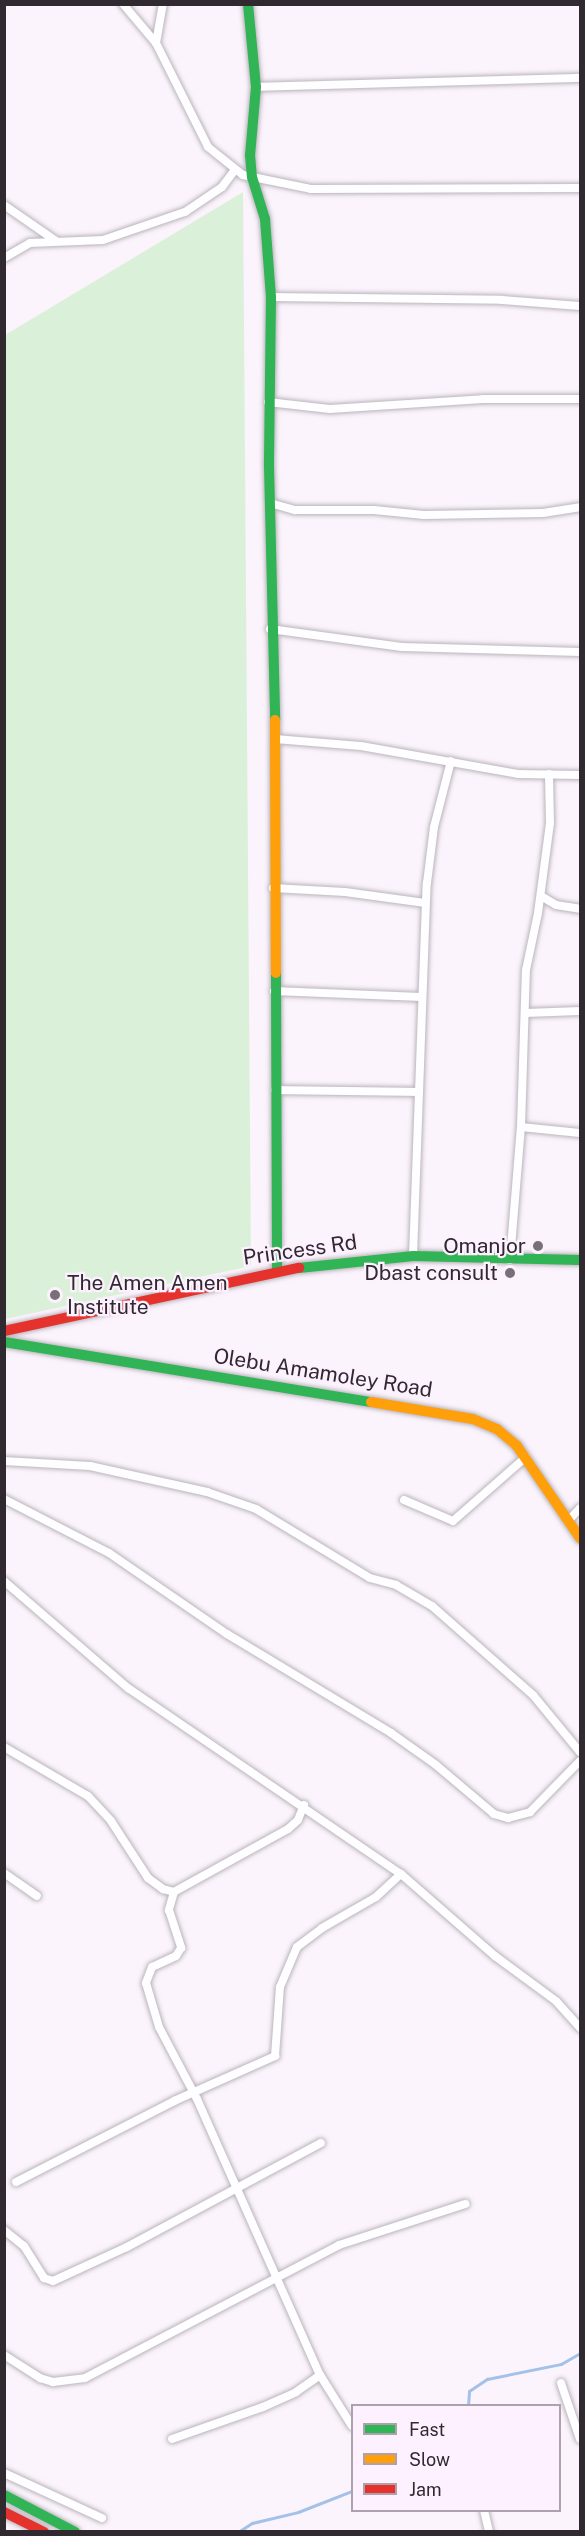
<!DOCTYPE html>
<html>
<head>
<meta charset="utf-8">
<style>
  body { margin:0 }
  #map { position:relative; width:585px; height:2536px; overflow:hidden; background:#fbf4fc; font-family:"Public Sans",sans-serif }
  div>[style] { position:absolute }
  .green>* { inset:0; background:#dbf0d9 }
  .stream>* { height:3px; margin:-1.5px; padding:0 1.5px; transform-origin:1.5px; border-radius:1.5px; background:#a3c1e9 }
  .roads { filter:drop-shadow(0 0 2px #bab4bb) drop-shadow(0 0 2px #bab4bb) }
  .street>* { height:8px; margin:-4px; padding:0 4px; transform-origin:4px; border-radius:4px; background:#fefdff }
  .fast>* { height:10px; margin:-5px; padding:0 5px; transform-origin:5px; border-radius:5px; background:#30b455 }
  .slow>* { height:10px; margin:-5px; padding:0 5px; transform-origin:5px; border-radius:5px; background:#ff9f0a }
  .jam>* { height:10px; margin:-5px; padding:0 5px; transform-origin:5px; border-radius:5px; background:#e5322d }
  .dots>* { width:16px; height:16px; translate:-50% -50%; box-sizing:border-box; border:3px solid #fef1ff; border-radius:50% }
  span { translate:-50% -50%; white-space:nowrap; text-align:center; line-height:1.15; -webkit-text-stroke:4.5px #fef1ff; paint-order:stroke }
  .poi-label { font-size:21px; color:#302a30 }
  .right { translate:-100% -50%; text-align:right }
  .left { translate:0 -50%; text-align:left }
  .street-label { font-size:21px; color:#302a30 }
  .frame { position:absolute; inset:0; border:6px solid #302a30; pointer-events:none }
  .legend { position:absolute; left:351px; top:2404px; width:210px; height:108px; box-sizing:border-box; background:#fef1ff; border:2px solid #aca1ac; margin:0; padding:8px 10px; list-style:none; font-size:18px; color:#302a30 }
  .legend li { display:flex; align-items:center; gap:12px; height:30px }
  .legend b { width:30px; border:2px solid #aca1ac }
</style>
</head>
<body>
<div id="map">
  <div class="green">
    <div style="clip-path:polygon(243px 192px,251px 1266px,5px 1319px,5px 335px)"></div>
  </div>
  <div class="stream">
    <div style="left:468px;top:2406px;width:15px;rotate:-86deg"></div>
    <div style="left:469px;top:2391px;width:22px;rotate:-34deg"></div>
    <div style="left:487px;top:2379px;width:76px;rotate:-11.5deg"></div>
    <div style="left:561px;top:2364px;width:22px;rotate:-30deg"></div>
    <div style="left:238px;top:2532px;width:17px;rotate:-33deg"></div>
    <div style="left:252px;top:2523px;width:47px;rotate:-13.4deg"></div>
    <div style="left:298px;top:2512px;width:58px;rotate:-21.3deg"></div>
  </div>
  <div class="roads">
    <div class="street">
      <div style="left:123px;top:4px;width:51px;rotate:49.8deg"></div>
      <div style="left:156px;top:43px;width:116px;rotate:63.4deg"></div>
      <div style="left:208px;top:147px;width:45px;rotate:38.7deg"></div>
      <div style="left:243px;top:175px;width:69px;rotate:11.6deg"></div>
      <div style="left:311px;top:189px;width:269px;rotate:-0.2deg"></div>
      <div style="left:156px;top:43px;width:40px;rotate:-80deg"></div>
      <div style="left:256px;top:87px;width:324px;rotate:-1.6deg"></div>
      <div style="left:4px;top:205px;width:63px;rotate:34.7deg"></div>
      <div style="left:4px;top:258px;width:30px;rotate:-30deg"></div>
      <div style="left:30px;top:243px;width:73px;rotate:-2.4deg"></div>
      <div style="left:103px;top:240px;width:87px;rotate:-18.9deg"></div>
      <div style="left:185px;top:212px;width:45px;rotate:-34deg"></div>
      <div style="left:222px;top:187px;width:20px;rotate:-53deg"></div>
      <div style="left:271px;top:297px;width:231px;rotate:0.7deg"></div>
      <div style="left:502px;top:300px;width:78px;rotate:4.4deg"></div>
      <div style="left:268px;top:402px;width:62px;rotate:6.4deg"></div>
      <div style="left:330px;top:409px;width:153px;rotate:-3.7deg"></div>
      <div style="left:483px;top:399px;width:97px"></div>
      <div style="left:270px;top:503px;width:26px;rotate:16deg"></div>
      <div style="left:295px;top:510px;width:79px"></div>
      <div style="left:374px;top:510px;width:50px;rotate:5.7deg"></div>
      <div style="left:424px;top:515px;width:119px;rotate:-1deg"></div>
      <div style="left:543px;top:513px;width:37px;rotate:-9deg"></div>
      <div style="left:270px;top:629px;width:133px;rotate:7.8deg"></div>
      <div style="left:402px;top:647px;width:178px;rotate:1.6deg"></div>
      <div style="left:275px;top:739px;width:86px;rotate:4.7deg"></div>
      <div style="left:361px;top:746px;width:159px;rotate:10.1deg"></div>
      <div style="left:518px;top:774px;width:62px;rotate:0.9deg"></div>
      <div style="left:273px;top:888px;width:72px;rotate:3.2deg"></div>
      <div style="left:345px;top:892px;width:81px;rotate:7.8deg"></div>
      <div style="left:541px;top:896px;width:17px;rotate:31deg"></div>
      <div style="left:556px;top:905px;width:24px;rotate:9deg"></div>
      <div style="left:274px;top:991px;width:147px;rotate:2.3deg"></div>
      <div style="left:525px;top:1013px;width:55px;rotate:-2.1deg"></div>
      <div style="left:275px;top:1090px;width:143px;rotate:0.8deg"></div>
      <div style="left:521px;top:1127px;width:59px;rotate:5.8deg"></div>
      <div style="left:413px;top:1256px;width:373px;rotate:-87.9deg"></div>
      <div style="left:427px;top:883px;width:56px;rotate:-82.9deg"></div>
      <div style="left:434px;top:827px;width:68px;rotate:-75.6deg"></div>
      <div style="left:510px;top:1260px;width:133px;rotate:-85.3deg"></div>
      <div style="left:521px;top:1127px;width:157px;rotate:-88.2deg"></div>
      <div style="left:526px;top:970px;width:58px;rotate:-78.1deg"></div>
      <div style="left:538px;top:913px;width:91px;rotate:-82.4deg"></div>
      <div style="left:550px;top:823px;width:49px;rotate:-91.2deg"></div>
      <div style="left:4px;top:1461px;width:86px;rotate:3.3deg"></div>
      <div style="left:90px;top:1466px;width:120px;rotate:12.5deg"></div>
      <div style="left:207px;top:1492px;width:52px;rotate:19.1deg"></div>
      <div style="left:256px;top:1509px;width:133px;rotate:31.2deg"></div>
      <div style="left:370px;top:1578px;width:27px;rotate:15deg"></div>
      <div style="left:396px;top:1585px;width:42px;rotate:30.3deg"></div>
      <div style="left:432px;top:1606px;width:135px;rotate:41.4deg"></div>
      <div style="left:533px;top:1695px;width:74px;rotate:50.5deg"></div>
      <div style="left:4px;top:1499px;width:118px;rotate:27.2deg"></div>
      <div style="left:109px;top:1553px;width:143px;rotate:34.5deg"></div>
      <div style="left:227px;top:1634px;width:192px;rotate:31.1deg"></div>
      <div style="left:391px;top:1733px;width:55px;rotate:35.4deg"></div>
      <div style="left:436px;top:1765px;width:76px;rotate:40.2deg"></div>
      <div style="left:494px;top:1814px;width:15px;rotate:16deg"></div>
      <div style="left:508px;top:1818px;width:23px;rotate:-15deg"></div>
      <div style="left:530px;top:1812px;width:71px;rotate:-45.6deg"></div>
      <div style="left:404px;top:1500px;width:53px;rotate:23.2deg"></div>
      <div style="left:453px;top:1521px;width:97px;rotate:-41.2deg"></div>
      <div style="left:569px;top:1520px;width:16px;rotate:-47deg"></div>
      <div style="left:4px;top:1581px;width:164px;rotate:40.8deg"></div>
      <div style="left:128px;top:1688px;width:330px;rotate:34.3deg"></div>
      <div style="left:401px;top:1874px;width:125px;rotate:41.1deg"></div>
      <div style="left:495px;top:1956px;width:76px;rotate:36.4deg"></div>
      <div style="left:556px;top:2001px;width:36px;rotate:48deg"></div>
      <div style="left:4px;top:1747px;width:97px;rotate:30.3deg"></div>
      <div style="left:88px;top:1796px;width:34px;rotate:47deg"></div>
      <div style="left:111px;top:1821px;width:68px;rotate:57deg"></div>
      <div style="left:148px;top:1878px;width:19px;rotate:36deg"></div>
      <div style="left:163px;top:1889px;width:11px;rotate:15deg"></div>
      <div style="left:304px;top:1805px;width:16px;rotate:112deg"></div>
      <div style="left:298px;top:1820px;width:13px;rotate:138deg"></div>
      <div style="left:288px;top:1829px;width:130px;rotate:151.1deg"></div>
      <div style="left:174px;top:1892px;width:19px;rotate:106deg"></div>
      <div style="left:169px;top:1910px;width:40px;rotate:72deg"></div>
      <div style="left:181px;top:1948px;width:9px;rotate:122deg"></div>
      <div style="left:176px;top:1956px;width:26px;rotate:155deg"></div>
      <div style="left:152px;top:1967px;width:17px;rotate:111deg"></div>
      <div style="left:146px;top:1983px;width:46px;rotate:73.5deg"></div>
      <div style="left:159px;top:2027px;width:81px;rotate:62.2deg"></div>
      <div style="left:197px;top:2099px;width:302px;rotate:66deg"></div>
      <div style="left:320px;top:2375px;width:60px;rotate:57.9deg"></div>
      <div style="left:4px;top:1873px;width:40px;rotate:34.9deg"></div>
      <div style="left:16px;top:2182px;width:178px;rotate:-27.1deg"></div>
      <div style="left:174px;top:2101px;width:111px;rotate:-24deg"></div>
      <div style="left:275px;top:2056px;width:69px;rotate:-85.9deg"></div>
      <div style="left:280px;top:1987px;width:43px;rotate:-67deg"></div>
      <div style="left:297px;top:1947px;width:31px;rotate:-37deg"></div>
      <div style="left:322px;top:1928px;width:62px;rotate:-29.9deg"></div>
      <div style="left:376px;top:1897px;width:34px;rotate:-43deg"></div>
      <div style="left:4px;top:2230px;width:26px;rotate:39deg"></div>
      <div style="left:24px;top:2246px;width:38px;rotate:58deg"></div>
      <div style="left:44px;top:2278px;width:9px;rotate:18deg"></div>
      <div style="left:53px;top:2281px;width:81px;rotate:-24.7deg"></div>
      <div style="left:127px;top:2247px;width:220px;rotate:-28.2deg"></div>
      <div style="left:4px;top:2355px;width:43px;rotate:32.6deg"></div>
      <div style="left:40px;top:2378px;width:14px;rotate:17deg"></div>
      <div style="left:53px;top:2382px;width:32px;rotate:-7deg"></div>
      <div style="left:85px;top:2378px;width:287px;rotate:-27.6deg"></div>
      <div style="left:339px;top:2245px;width:133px;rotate:-18deg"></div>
      <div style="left:561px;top:2383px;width:59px;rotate:71.3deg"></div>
      <div style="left:172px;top:2439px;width:96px;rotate:-19.4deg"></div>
      <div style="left:263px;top:2407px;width:36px;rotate:-24deg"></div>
      <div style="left:296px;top:2392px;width:29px;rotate:-35deg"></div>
      <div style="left:4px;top:2473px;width:108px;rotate:24.7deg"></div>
      <div style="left:484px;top:2510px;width:23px;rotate:77deg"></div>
    </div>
    <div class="fast">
      <div style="left:248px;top:4px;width:83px;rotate:84.5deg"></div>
      <div style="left:256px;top:87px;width:68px;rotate:95deg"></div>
      <div style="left:250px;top:155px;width:22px;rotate:85deg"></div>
      <div style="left:252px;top:177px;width:44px;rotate:72.8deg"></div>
      <div style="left:265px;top:219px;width:78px;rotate:85.6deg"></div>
      <div style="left:271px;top:297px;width:169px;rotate:90.7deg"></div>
      <div style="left:269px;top:466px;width:254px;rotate:88.6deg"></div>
      <div style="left:276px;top:973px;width:297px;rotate:89.8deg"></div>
      <div style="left:299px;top:1268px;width:115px;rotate:-6deg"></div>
      <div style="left:413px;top:1256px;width:167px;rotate:1.4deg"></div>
      <div style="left:4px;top:1342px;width:372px;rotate:9.3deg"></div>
      <div style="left:4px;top:2495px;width:80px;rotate:27.5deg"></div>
    </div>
    <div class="slow">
      <div style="left:275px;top:720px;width:253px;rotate:89.8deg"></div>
      <div style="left:371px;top:1402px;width:103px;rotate:9.5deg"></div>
      <div style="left:473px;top:1419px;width:26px;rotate:23deg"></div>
      <div style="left:497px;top:1429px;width:26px;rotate:40deg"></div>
      <div style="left:517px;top:1446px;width:112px;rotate:55.6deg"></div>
    </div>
    <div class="jam">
      <div style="left:4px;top:1331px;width:302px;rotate:-12.1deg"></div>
      <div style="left:4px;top:2512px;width:45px;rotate:26.6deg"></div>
    </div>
  </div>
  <div class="dots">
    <div style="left:538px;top:1246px;background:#777177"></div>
    <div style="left:510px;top:1273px;background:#777177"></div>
    <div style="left:55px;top:1295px;background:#777177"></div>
  </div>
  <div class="poi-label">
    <span class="right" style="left:526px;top:1246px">Omanjor</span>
    <span class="right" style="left:498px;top:1273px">Dbast consult</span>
    <span class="left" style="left:67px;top:1295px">The Amen Amen<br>Institute</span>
  </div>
  <div class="street-label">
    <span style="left:300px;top:1250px;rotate:-8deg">Princess Rd</span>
    <span style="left:323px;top:1373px;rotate:9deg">Olebu Amamoley Road</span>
  </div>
  <div class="frame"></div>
  <ul class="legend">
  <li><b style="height:8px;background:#30b455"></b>Fast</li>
  <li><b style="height:8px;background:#ff9f0a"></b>Slow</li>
  <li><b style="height:8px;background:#e5322d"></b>Jam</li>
  </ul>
</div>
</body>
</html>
